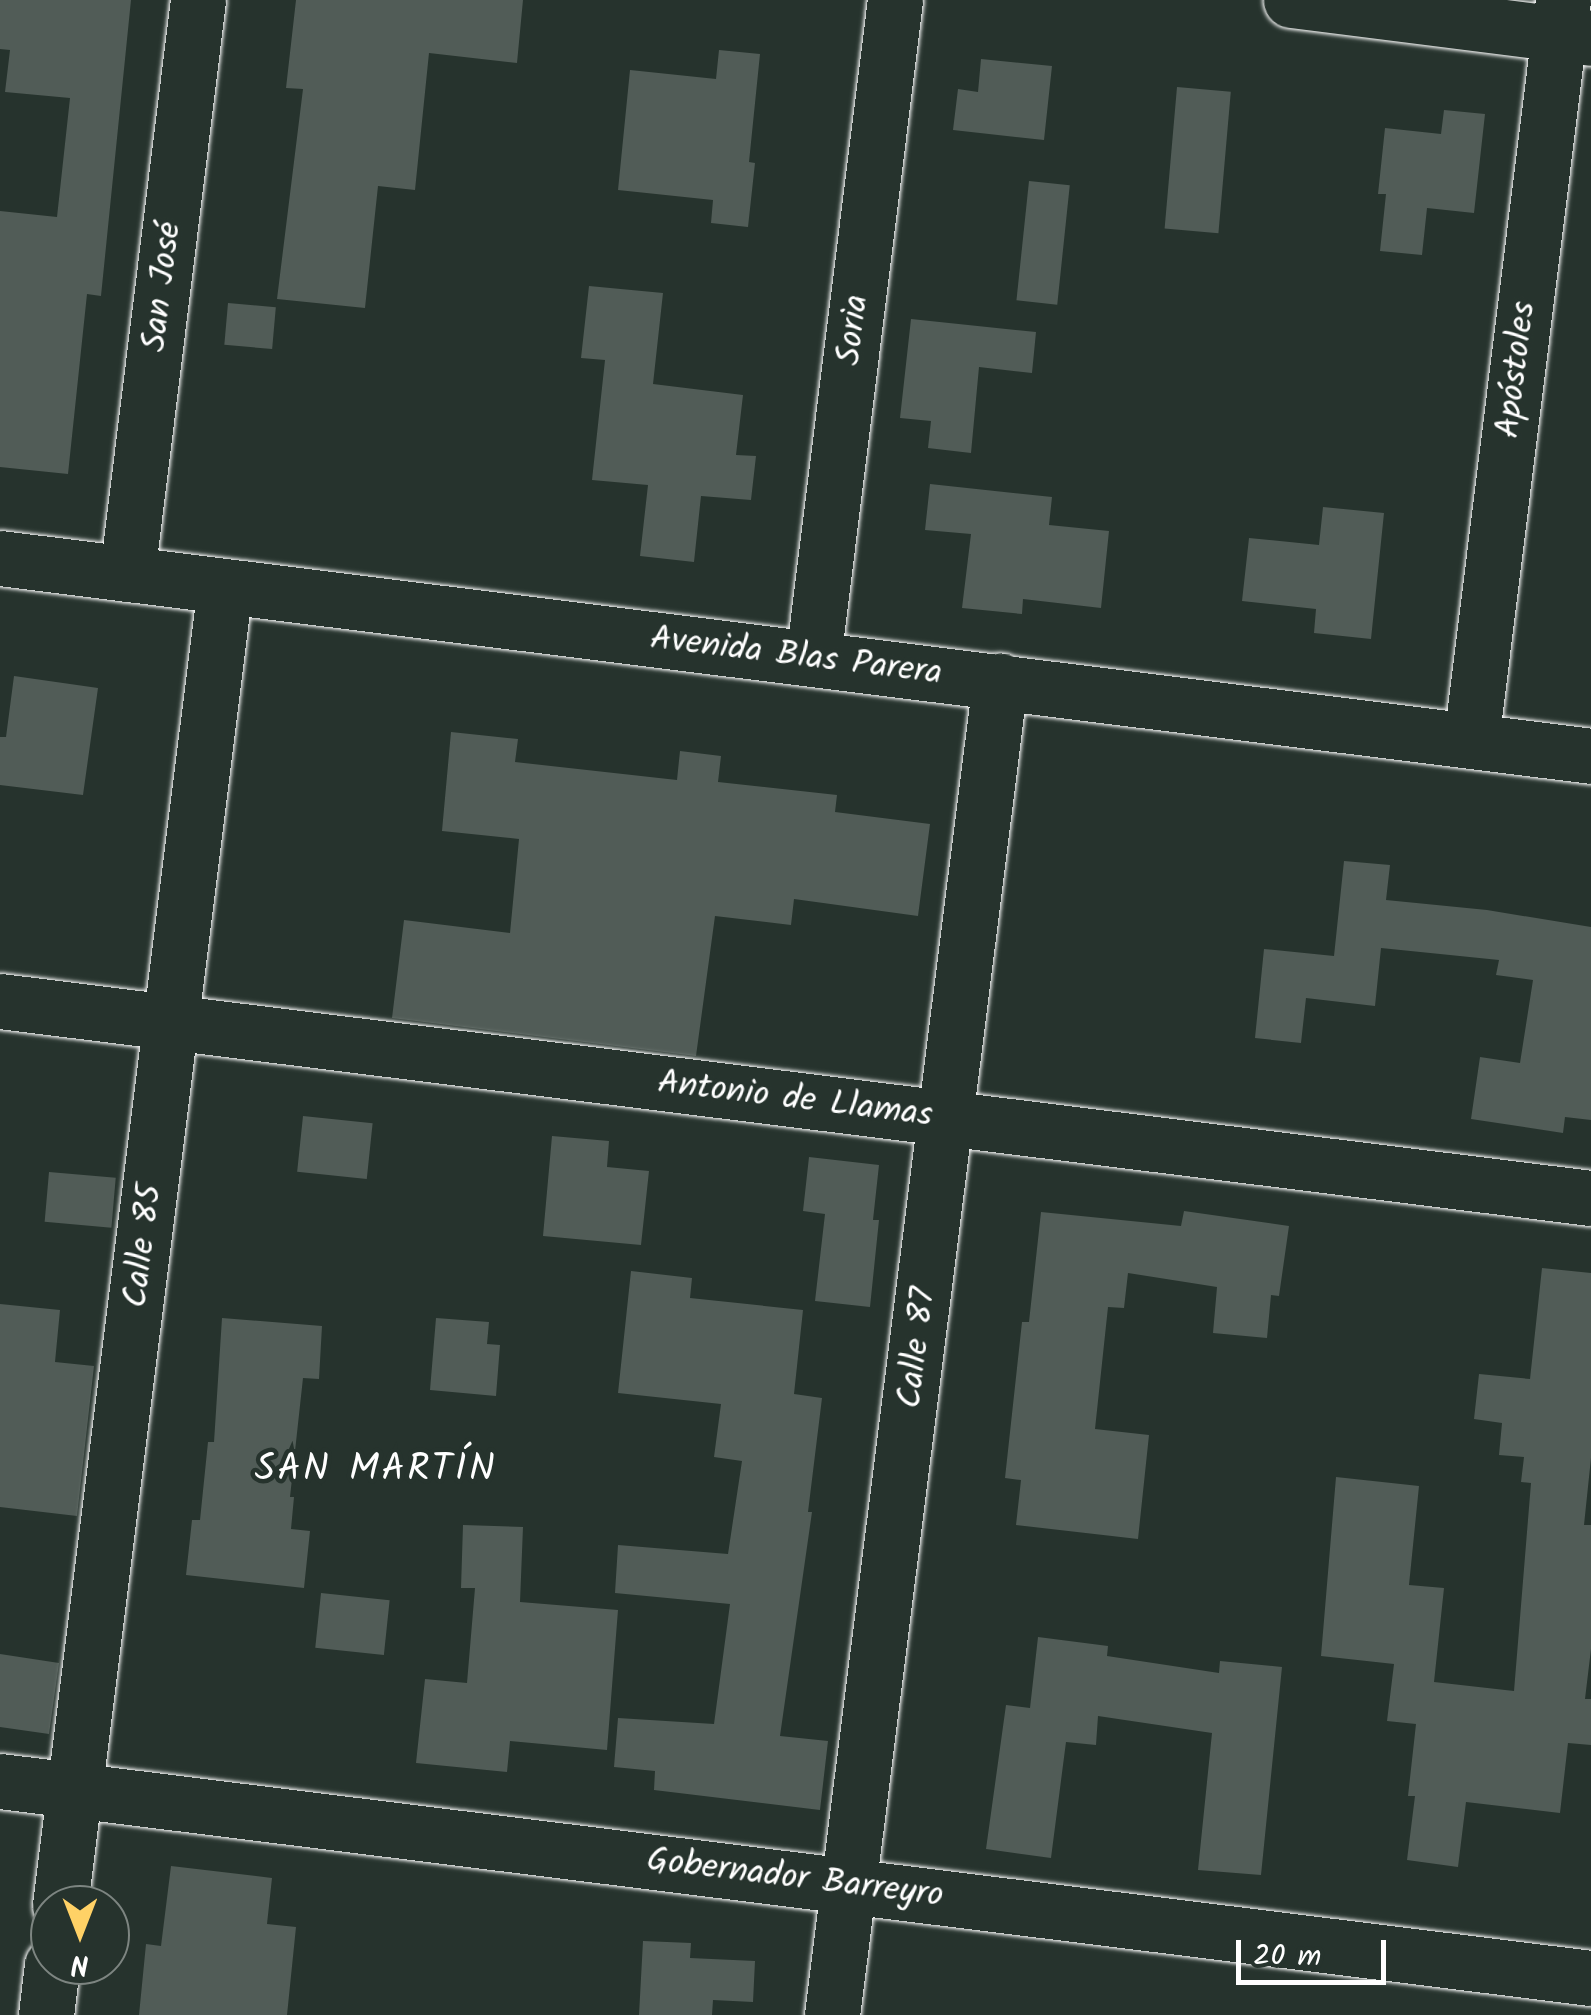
<!DOCTYPE html>
<html>
<head>
<meta charset="utf-8">
<style>
  body { margin:0 }
  #map { position:relative; width:1591px; height:2015px; overflow:hidden; background:#26332d; font-family:Kalam,sans-serif }
  div>[style] { position:absolute }
  .building>* { inset:0; background:#515c57; transform-origin:0 0 }
  .roads { filter:drop-shadow(0 0 2px #fff) drop-shadow(0 0 2px #fff) }
  .minor>* { height:55px; margin:-27.5px; padding:0 27.5px; transform-origin:27.5px; border-radius:27.5px; background:#26332d }
  .primary>* { height:55px; margin:-27.5px; padding:0 27.5px; transform-origin:27.5px; border-radius:27.5px; background:#26332d }
  span { translate:-50% -50%; white-space:nowrap; text-align:center; line-height:1.15; -webkit-text-stroke:9px #26332d; paint-order:stroke }
  .street-label { font-size:35px; color:#fff }
  .neighbourhood-label { font-size:38px; color:#fff; letter-spacing:2.5px }
  .north { position:absolute; left:30px; top:1885px; width:100px; height:100px; box-sizing:border-box; background:#26332d; border:2px solid #7d8581; border-radius:50%; rotate:180deg; font-size:28px; font-weight:700; line-height:40px; text-align:center; color:#fff }
  .north::after { content:''; display:block; margin:auto; width:35px; height:45px; background:#ffd166; clip-path:polygon(50% 0,100% 100%,50% 72%,0 100%) }
  .scale { position:absolute; left:1236px; top:1940px; width:150px; height:45px; box-sizing:border-box; border:5px solid #fff; border-top:0; padding-left:12px; font-size:30px; line-height:35px; white-space:nowrap; color:#fff; -webkit-text-stroke:8px #26332d; paint-order:stroke }
</style>
</head>
<body>
<div id="map">
  <div class="building">
    <div style="clip-path:polygon(0 0,131px 0,101px 296px,87px 294px,68px 474px,0 467px,0 211px,57px 217px,70px 98px,5px 92px,10px 50px,0 49px)"></div>
    <div style="clip-path:polygon(296px 0,523px 0,517px 63px,429px 53px,415px 190px,378px 186px,365px 308px,277px 299px,303px 89px,286px 88px)"></div>
    <div style="clip-path:polygon(719px 50px,760px 54px,749px 162px,755px 163px,748px 227px,711px 223px,713px 200px,618px 190px,630px 70px,716px 79px)"></div>
    <div style="clip-path:polygon(981px 59px,1052px 66px,1044px 140px,953px 130px,958px 89px,978px 92px)"></div>
    <div style="left:1177px;top:87px;width:54px;height:142px;rotate:5deg"></div>
    <div style="clip-path:polygon(1444px 110px,1485px 114px,1474px 213px,1427px 208px,1422px 255px,1380px 251px,1386px 194px,1378px 194px,1385px 128px,1441px 134px)"></div>
    <div style="left:1029px;top:181px;width:41px;height:120px;rotate:6deg"></div>
    <div style="clip-path:polygon(589px 286px,663px 293px,653px 384px,743px 395px,736px 455px,756px 456px,751px 500px,701px 496px,694px 562px,640px 556px,648px 485px,592px 480px,605px 360px,581px 358px)"></div>
    <div style="left:228px;top:303px;width:48px;height:42px;rotate:5deg"></div>
    <div style="clip-path:polygon(911px 319px,1036px 332px,1032px 373px,979px 367px,971px 453px,928px 448px,931px 421px,900px 418px)"></div>
    <div style="clip-path:polygon(930px 484px,1052px 497px,1049px 525px,1109px 531px,1101px 608px,1023px 599px,1022px 614px,962px 608px,971px 534px,925px 530px)"></div>
    <div style="clip-path:polygon(1323px 507px,1384px 513px,1371px 639px,1314px 633px,1316px 609px,1242px 601px,1249px 538px,1319px 545px)"></div>
    <div style="clip-path:polygon(14px 676px,98px 688px,83px 795px,0 785px,0 737px,6px 737px)"></div>
    <div style="clip-path:polygon(451px 732px,518px 739px,515px 762px,677px 780px,680px 751px,721px 756px,718px 782px,837px 795px,835px 812px,930px 824px,918px 916px,794px 899px,791px 925px,715px 916px,696px 1056px,392px 1018px,404px 920px,510px 933px,519px 839px,442px 831px)"></div>
    <div style="clip-path:polygon(1344px 861px,1390px 865px,1386px 900px,1487px 910px,1591px 927px,1591px 1120px,1565px 1117px,1563px 1133px,1471px 1119px,1480px 1057px,1520px 1063px,1533px 980px,1496px 975px,1499px 960px,1381px 948px,1375px 1006px,1306px 998px,1301px 1043px,1255px 1038px,1264px 949px,1334px 956px)"></div>
    <div style="left:303px;top:1116px;width:70px;height:56px;rotate:6deg"></div>
    <div style="clip-path:polygon(552px 1136px,609px 1141px,607px 1167px,649px 1171px,641px 1245px,543px 1236px)"></div>
    <div style="clip-path:polygon(809px 1157px,879px 1165px,873px 1220px,879px 1220px,870px 1307px,815px 1301px,825px 1214px,803px 1211px)"></div>
    <div style="left:49px;top:1172px;width:67px;height:50px;rotate:5deg"></div>
    <div style="clip-path:polygon(1184px 1211px,1289px 1226px,1279px 1296px,1271px 1295px,1267px 1338px,1213px 1333px,1217px 1287px,1128px 1273px,1124px 1308px,1108px 1307px,1095px 1429px,1149px 1435px,1138px 1539px,1016px 1525px,1021px 1480px,1005px 1478px,1022px 1322px,1029px 1322px,1041px 1212px,1181px 1226px)"></div>
    <div style="clip-path:polygon(1542px 1268px,1591px 1273px,1591px 1458px,1584px 1525px,1591px 1525px,1591px 1649px,1585px 1699px,1591px 1699px,1591px 1745px,1568px 1743px,1560px 1813px,1466px 1802px,1458px 1867px,1407px 1860px,1415px 1796px,1408px 1796px,1416px 1724px,1387px 1721px,1394px 1664px,1321px 1656px,1336px 1477px,1419px 1486px,1409px 1585px,1444px 1588px,1434px 1682px,1514px 1691px,1531px 1483px,1521px 1482px,1524px 1457px,1499px 1455px,1502px 1423px,1474px 1419px,1479px 1374px,1530px 1379px)"></div>
    <div style="clip-path:polygon(631px 1271px,692px 1278px,690px 1298px,803px 1310px,794px 1394px,822px 1398px,808px 1512px,812px 1512px,780px 1736px,828px 1741px,820px 1810px,654px 1790px,655px 1771px,614px 1767px,618px 1718px,714px 1724px,730px 1604px,615px 1593px,618px 1545px,728px 1554px,742px 1461px,714px 1457px,721px 1404px,618px 1393px)"></div>
    <div style="clip-path:polygon(0 1304px,60px 1310px,55px 1362px,94px 1366px,77px 1516px,0 1507px)"></div>
    <div style="clip-path:polygon(222px 1318px,322px 1326px,319px 1379px,303px 1378px,290px 1497px,294px 1497px,291px 1529px,310px 1531px,304px 1588px,186px 1575px,192px 1520px,200px 1520px,208px 1442px,214px 1442px)"></div>
    <div style="clip-path:polygon(436px 1318px,489px 1322px,487px 1344px,500px 1345px,496px 1396px,430px 1390px)"></div>
    <div style="clip-path:polygon(463px 1525px,523px 1527px,520px 1602px,618px 1610px,607px 1750px,510px 1741px,507px 1772px,416px 1763px,425px 1679px,467px 1683px,475px 1588px,461px 1588px)"></div>
    <div style="left:321px;top:1593px;width:69px;height:55px;rotate:6deg"></div>
    <div style="clip-path:polygon(1038px 1637px,1108px 1646px,1107px 1656px,1219px 1673px,1220px 1661px,1282px 1667px,1261px 1875px,1198px 1870px,1212px 1733px,1098px 1716px,1096px 1745px,1066px 1742px,1051px 1858px,986px 1849px,1006px 1705px,1030px 1708px)"></div>
    <div style="clip-path:polygon(0 1654px,59px 1663px,49px 1734px,0 1727px)"></div>
    <div style="clip-path:polygon(171px 1866px,272px 1878px,267px 1924px,296px 1927px,287px 2015px,139px 2015px,146px 1944px,161px 1946px)"></div>
    <div style="clip-path:polygon(643px 1941px,691px 1943px,690px 1958px,755px 1961px,753px 2002px,713px 2000px,712px 2015px,639px 2015px)"></div>
  </div>
  <div class="roads">
    <div class="minor">
      <div style="left:1291px;top:0;width:302px;rotate:7.2deg"></div>
      <div style="left:127px;top:574px;width:578px;rotate:-82.95deg"></div>
      <div style="left:813px;top:659px;width:664px;rotate:-82.91deg"></div>
      <div style="left:1471px;top:741px;width:747px;rotate:-82.92deg"></div>
      <div style="left:0;top:1001px;width:1603px;rotate:7.06deg"></div>
      <div style="left:0;top:1781px;width:1603px;rotate:7.06deg"></div>
      <div style="left:60px;top:1905px;width:1329px;rotate:-82.87deg"></div>
      <div style="left:46px;top:2015px;width:50px;rotate:-83.2deg"></div>
      <div style="left:832px;top:2015px;width:1345px;rotate:-82.82deg"></div>
    </div>
    <div class="primary">
      <div style="left:0;top:558px;width:1603px;rotate:7.09deg"></div>
    </div>
  </div>
  <div class="street-label">
    <span style="left:163px;top:287px;rotate:-83deg">San José</span>
    <span style="left:854px;top:330px;rotate:-83deg">Soria</span>
    <span style="left:1517px;top:370px;rotate:-83deg">Apóstoles</span>
    <span style="left:796px;top:657px;rotate:7deg">Avenida Blas Parera</span>
    <span style="left:795px;top:1100px;rotate:7deg">Antonio de Llamas</span>
    <span style="left:144px;top:1246px;rotate:-83deg">Calle 85</span>
    <span style="left:918px;top:1348px;rotate:-83deg">Calle 87</span>
    <span style="left:795px;top:1879px;rotate:7deg">Gobernador Barreyro</span>
  </div>
  <div class="neighbourhood-label">
    <span style="left:376px;top:1471px">SAN MARTÍN</span>
  </div>
  <div class="north">N</div>
  <div class="scale">20 m</div>
</div>
</body>
</html>
